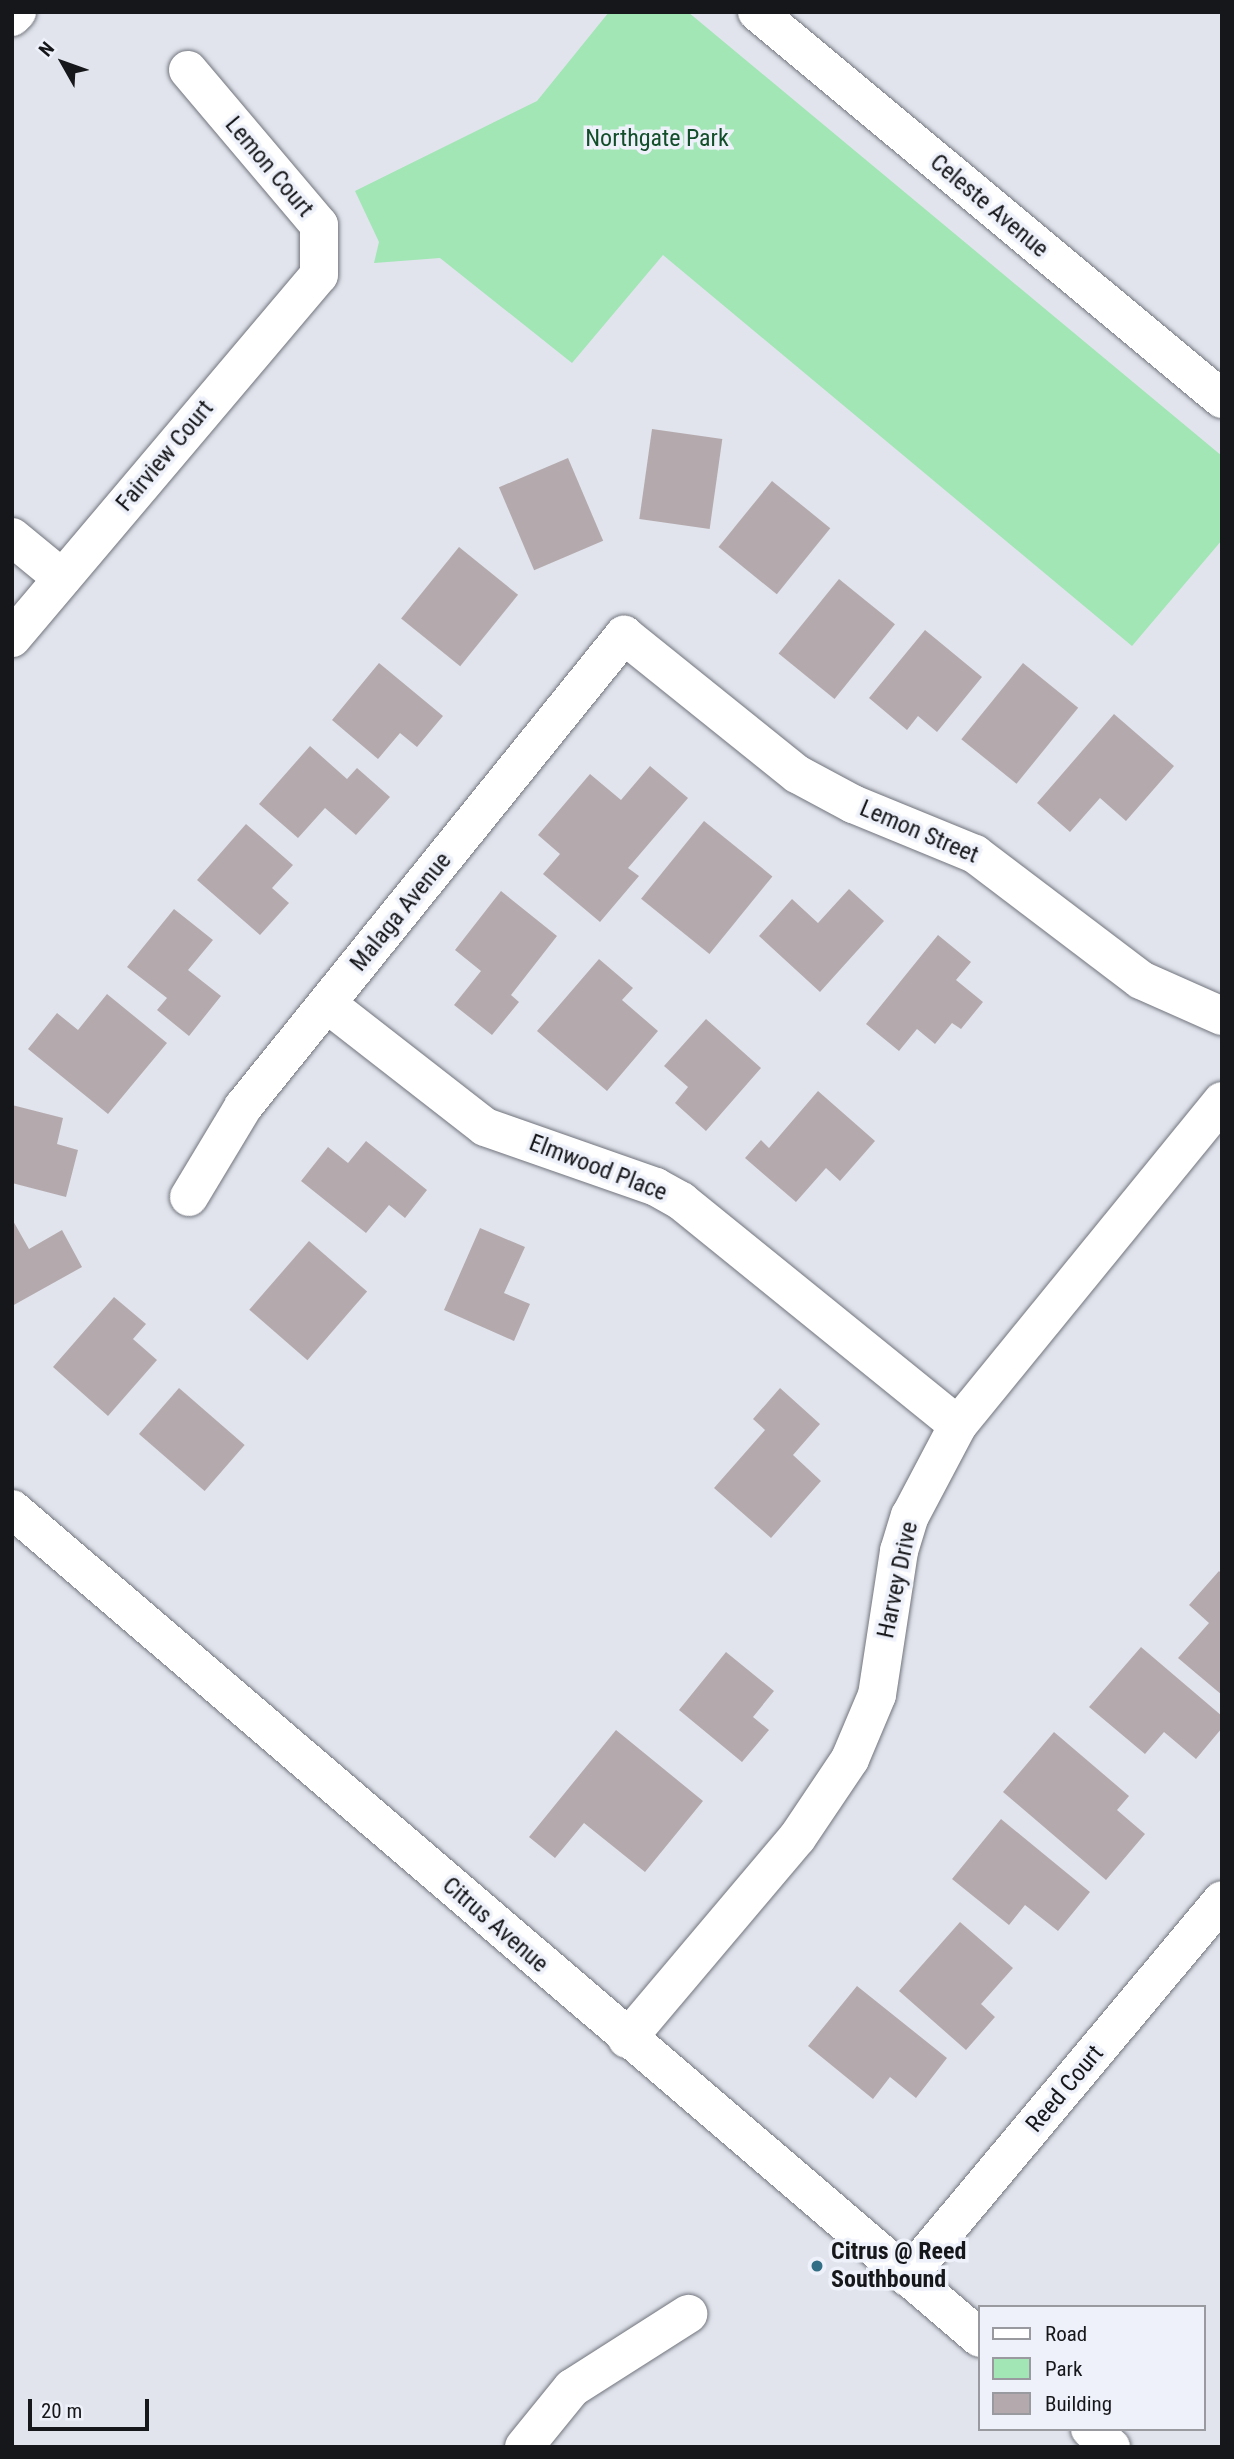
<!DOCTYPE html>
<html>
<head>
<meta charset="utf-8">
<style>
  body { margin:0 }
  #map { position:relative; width:1234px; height:2459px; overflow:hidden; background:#e1e4ed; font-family:"Roboto Condensed",sans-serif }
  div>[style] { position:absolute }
  .green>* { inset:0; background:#a1e6b4 }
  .building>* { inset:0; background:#b4aaad; transform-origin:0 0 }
  .roads { filter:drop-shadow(0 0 2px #72757d) drop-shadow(0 0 2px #72757d) }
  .street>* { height:38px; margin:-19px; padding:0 19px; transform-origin:19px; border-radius:19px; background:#fff }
  .secondary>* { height:38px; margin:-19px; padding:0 19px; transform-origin:19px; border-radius:19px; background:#fff }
  .dots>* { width:19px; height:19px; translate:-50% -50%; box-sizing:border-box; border:4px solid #eef1fa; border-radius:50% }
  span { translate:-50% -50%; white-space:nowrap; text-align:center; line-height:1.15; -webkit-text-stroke:7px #eef1fa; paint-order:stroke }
  .park-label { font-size:24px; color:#124e2a }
  .street-label { font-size:24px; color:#16171a }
  .poi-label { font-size:24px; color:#16171a; font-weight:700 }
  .left { translate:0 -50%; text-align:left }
  .frame { position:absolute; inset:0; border:14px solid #16171a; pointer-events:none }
  .legend { position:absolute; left:978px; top:2305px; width:228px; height:126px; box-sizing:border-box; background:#eef1fa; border:2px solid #989aa0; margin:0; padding:9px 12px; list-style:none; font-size:21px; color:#16171a }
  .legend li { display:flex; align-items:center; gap:14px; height:35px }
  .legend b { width:35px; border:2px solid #989aa0 }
  .north { position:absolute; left:28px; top:28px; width:70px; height:70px; -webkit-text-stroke:5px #eef1fa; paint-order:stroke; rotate:310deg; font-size:19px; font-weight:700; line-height:28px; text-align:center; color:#16171a }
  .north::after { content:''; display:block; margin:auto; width:24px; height:32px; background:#16171a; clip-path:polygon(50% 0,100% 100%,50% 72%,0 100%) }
  .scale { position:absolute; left:28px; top:2399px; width:121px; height:32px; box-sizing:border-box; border:4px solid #16171a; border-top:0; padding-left:9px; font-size:21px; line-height:24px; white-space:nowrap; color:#16171a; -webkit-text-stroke:5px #eef1fa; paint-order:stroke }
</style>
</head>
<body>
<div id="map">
  <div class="green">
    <div style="clip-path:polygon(609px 12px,688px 12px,1222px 456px,1222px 540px,1132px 646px,663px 255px,572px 363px,440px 258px,374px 263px,379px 242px,355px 191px,537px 101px)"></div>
  </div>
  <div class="building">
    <div style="left:652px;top:429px;width:71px;height:91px;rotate:8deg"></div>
    <div style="left:568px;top:458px;width:90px;height:75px;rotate:67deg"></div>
    <div style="left:772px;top:481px;width:75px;height:85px;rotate:39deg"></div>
    <div style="left:459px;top:547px;width:76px;height:92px;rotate:39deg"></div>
    <div style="left:839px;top:579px;width:72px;height:96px;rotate:39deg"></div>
    <div style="clip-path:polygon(925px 630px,982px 677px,937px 732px,918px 716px,907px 730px,869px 698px)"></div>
    <div style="clip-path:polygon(379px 663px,443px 716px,417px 747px,400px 733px,378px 759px,332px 720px)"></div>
    <div style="left:1023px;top:663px;width:71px;height:98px;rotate:39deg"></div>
    <div style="clip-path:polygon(1114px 714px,1174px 766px,1126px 821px,1100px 798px,1070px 832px,1037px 803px)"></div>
    <div style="clip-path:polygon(310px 746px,347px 779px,357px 768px,390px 797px,356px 835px,325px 808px,298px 838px,259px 804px)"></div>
    <div style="clip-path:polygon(650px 766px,688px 798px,628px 868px,639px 876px,600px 922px,543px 874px,560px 854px,538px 835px,590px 774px,621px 800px)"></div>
    <div style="left:704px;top:821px;width:88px;height:100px;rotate:39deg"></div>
    <div style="clip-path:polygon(246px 824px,293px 865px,272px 888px,289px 903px,260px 935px,197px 880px)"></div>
    <div style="clip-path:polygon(849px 889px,884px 921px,820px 992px,759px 936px,792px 899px,818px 923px)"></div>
    <div style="clip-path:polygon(501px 891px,557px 936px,511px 995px,519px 1002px,492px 1035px,454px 1005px,481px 971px,455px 950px)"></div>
    <div style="clip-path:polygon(174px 909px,213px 940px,188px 970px,221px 996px,189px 1036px,157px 1010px,167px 998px,127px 967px)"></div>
    <div style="clip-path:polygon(938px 935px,971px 962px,956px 980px,983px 1002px,961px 1029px,952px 1023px,935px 1044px,917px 1029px,899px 1051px,866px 1024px)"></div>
    <div style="clip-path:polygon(599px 959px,633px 988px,622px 1000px,658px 1031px,607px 1091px,537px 1031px)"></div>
    <div style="clip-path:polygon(107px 994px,167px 1043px,108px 1114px,28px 1049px,57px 1013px,78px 1030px)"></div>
    <div style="clip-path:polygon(706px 1019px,761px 1068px,706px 1131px,675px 1103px,688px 1087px,664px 1066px)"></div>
    <div style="clip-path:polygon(818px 1091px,875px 1141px,840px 1181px,826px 1168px,796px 1202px,745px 1158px,761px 1140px,769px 1148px)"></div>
    <div style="clip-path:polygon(12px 1105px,63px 1118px,57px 1144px,78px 1150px,66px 1197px,12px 1183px)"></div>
    <div style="clip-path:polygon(366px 1141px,427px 1190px,405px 1218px,389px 1205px,366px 1233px,301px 1181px,328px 1147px,348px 1163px)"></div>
    <div style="clip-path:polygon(12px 1219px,29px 1249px,62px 1230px,82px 1267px,12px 1306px)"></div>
    <div style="clip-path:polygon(480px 1228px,525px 1247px,504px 1293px,530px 1304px,514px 1341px,444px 1310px)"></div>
    <div style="left:309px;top:1241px;width:77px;height:91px;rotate:41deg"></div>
    <div style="clip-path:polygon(114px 1297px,146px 1324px,133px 1339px,157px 1360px,108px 1416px,53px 1367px)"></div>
    <div style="left:179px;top:1388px;width:87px;height:61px;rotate:41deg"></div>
    <div style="clip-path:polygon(780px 1388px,820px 1424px,793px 1455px,821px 1481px,771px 1538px,714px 1488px,765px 1430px,753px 1419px)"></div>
    <div style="clip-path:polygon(1219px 1571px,1222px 1574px,1222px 1695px,1178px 1658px,1209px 1623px,1189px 1605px)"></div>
    <div style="clip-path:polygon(1141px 1647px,1222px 1716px,1222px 1728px,1196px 1759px,1164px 1732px,1145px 1754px,1089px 1707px)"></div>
    <div style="clip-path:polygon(726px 1652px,774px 1691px,753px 1717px,769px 1730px,742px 1762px,679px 1710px)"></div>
    <div style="clip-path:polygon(616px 1730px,703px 1801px,645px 1872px,584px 1823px,555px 1858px,529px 1837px)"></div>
    <div style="clip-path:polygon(1054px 1732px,1129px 1796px,1117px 1810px,1145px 1834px,1106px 1880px,1003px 1792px)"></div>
    <div style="clip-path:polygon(1001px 1819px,1090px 1892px,1058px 1931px,1025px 1905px,1009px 1925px,952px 1879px)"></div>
    <div style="clip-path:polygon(960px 1922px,1013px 1968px,981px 2004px,995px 2017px,966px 2050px,899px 1991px)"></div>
    <div style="clip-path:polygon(857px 1986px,947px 2058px,916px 2098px,890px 2077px,873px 2099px,808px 2046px)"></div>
  </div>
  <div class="roads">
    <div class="street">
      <div style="left:757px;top:12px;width:605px;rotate:39.77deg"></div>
      <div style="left:12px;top:17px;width:7px;rotate:-45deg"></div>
      <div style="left:12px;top:537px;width:65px;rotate:39.4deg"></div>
      <div style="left:12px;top:638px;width:475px;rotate:-49.8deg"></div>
      <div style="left:319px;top:275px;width:50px;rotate:-90deg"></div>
      <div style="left:319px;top:225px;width:203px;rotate:-130.2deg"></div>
      <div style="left:327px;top:1004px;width:200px;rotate:37.9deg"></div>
      <div style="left:485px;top:1127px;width:181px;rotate:19.3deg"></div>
      <div style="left:656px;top:1187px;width:29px;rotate:29deg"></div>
      <div style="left:681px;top:1201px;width:356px;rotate:39deg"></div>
      <div style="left:189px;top:1197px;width:105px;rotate:-59deg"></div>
      <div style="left:243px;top:1107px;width:607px;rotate:-51.09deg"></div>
      <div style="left:624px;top:635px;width:222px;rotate:38.8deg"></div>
      <div style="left:797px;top:774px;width:64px;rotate:28.2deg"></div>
      <div style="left:853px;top:804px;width:132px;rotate:22.3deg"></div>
      <div style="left:975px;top:854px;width:208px;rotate:37.2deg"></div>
      <div style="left:1141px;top:980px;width:89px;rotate:24deg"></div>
      <div style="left:627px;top:2039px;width:263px;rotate:-49.8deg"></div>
      <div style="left:797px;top:1838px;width:95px;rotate:-56.1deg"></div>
      <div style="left:850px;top:1759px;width:69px;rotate:-67.1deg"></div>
      <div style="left:877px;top:1695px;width:146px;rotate:-81.3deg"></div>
      <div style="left:899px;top:1551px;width:37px;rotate:-73deg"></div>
      <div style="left:910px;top:1516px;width:103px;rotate:-62.2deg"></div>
      <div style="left:958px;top:1425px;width:418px;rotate:-50.8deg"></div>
      <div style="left:907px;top:2277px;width:491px;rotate:-50.1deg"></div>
      <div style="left:524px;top:2447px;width:76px;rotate:-50.9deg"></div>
      <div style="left:572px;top:2388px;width:138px;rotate:-32.5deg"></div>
    </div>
    <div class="secondary">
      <div style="left:12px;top:1509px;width:1274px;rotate:40.58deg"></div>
      <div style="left:1090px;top:2429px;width:28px;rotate:41deg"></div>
    </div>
  </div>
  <div class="dots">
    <div style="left:817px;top:2266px;background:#326f86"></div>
  </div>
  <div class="park-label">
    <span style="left:657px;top:139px">Northgate Park</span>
  </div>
  <div class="street-label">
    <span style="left:269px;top:167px;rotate:50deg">Lemon Court</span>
    <span style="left:989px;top:206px;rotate:40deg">Celeste Avenue</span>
    <span style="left:165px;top:456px;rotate:-50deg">Fairview Court</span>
    <span style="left:919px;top:832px;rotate:23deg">Lemon Street</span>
    <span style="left:401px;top:912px;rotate:-51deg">Malaga Avenue</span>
    <span style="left:598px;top:1168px;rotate:21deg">Elmwood Place</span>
    <span style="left:898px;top:1580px;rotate:-78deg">Harvey Drive</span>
    <span style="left:495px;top:1925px;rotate:41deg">Citrus Avenue</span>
    <span style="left:1065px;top:2089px;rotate:-50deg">Reed Court</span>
  </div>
  <div class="poi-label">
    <span class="left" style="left:831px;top:2266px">Citrus @ Reed<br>Southbound</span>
  </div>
  <div class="frame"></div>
  <ul class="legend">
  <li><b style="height:9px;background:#fff"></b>Road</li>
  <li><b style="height:19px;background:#a1e6b4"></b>Park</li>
  <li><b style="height:19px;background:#b4aaad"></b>Building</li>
  </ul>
  <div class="north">N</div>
  <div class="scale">20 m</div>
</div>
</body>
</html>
